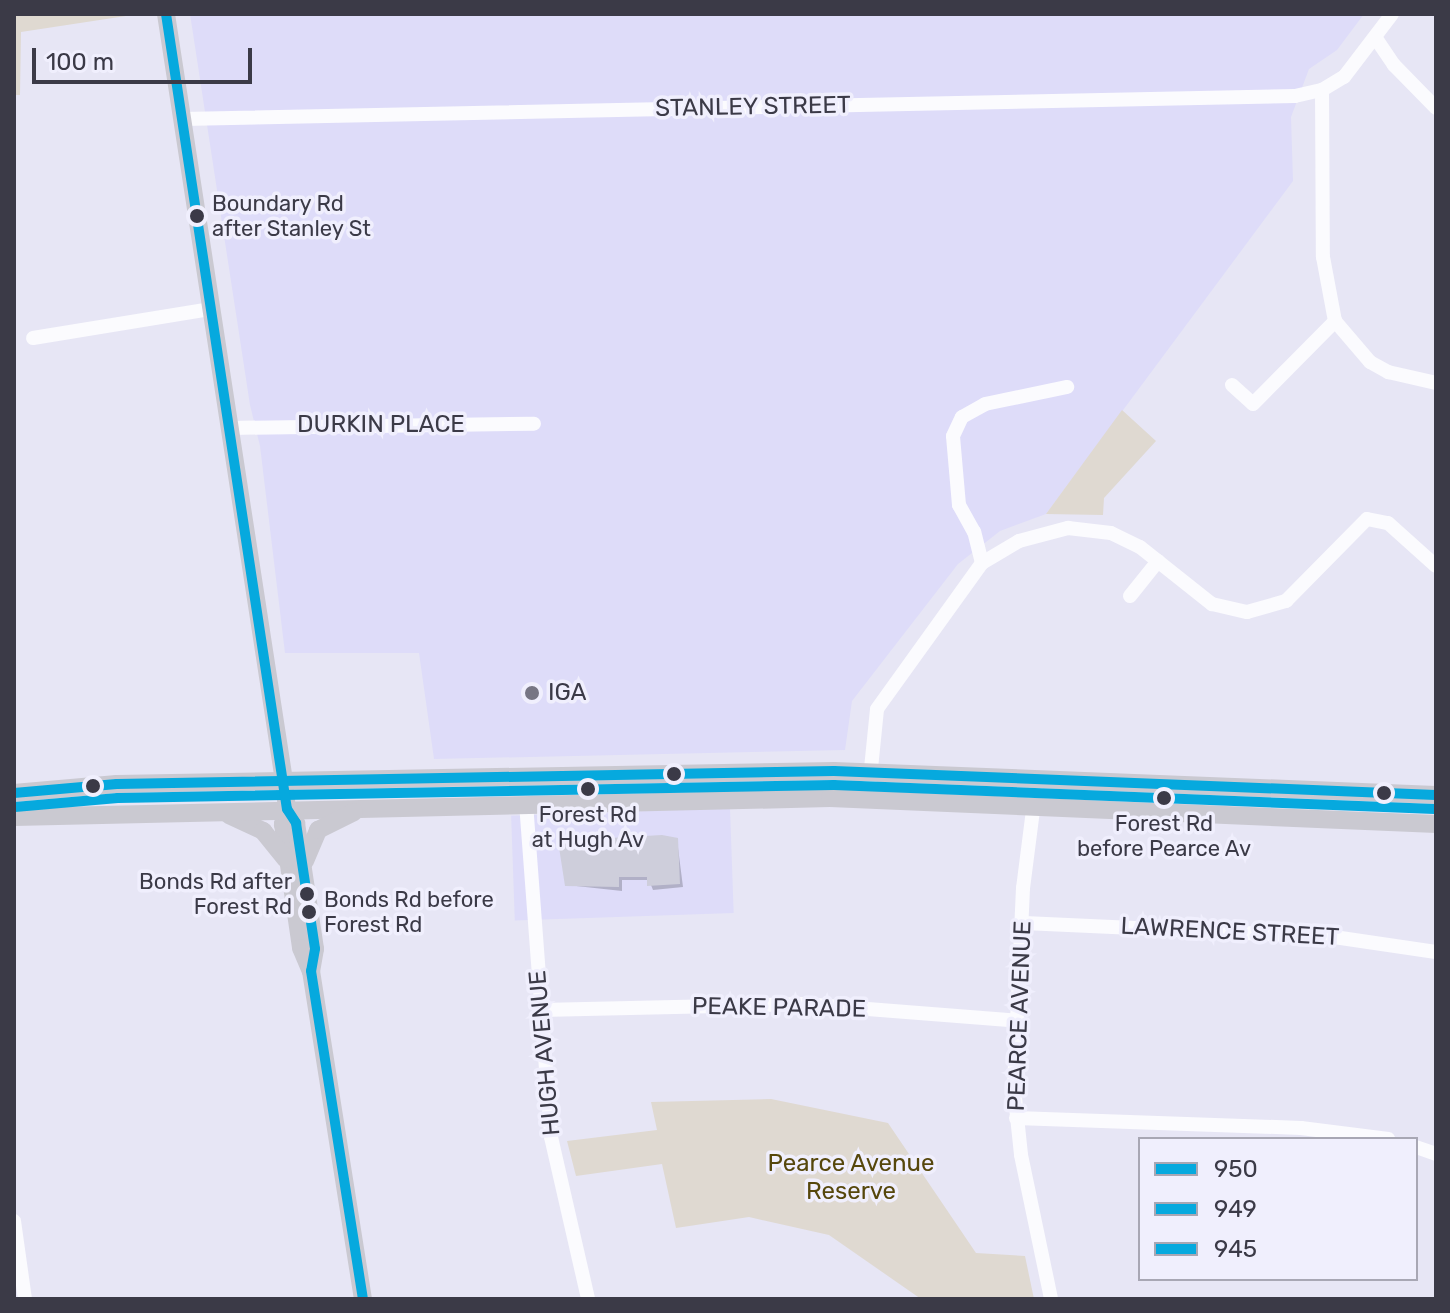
<!DOCTYPE html>
<html>
<head>
<meta charset="utf-8">
<style>
  body { margin:0 }
  #map { position:relative; width:1450px; height:1313px; overflow:hidden; background:#e7e6f5; font-family:Rubik,sans-serif }
  div>[style] { position:absolute }
  .built>* { inset:0; background:#dedcf9; transform-origin:0 0 }
  .green>* { inset:0; background:#dfd9d1 }
  .shadow>* { inset:0; background:#0003 }
  .building>* { inset:0; background:#cecedb }
  .minor>* { height:14px; margin:-7px; padding:0 7px; transform-origin:7px; border-radius:7px; background:#fbfbfe }
  .major>* { height:18px; margin:-9px; padding:0 9px; transform-origin:9px; border-radius:9px; background:#cac9d1 }
  .bus-1>* { height:10px; margin:-5px; padding:0 5px; transform-origin:5px; border-radius:5px; background:#06a9de }
  .bus-2>* { height:10px; margin:-5px; padding:0 5px; transform-origin:5px; border-radius:5px; background:#06a9de }
  .bus-3>* { height:10px; margin:-5px; padding:0 5px; transform-origin:5px; border-radius:5px; background:#06a9de }
  .dots>* { width:22px; height:22px; translate:-50% -50%; box-sizing:border-box; border:4px solid #f0effd; border-radius:50% }
  span { translate:-50% -50%; white-space:nowrap; text-align:center; line-height:1.15; -webkit-text-stroke:7px #f0effd; paint-order:stroke }
  .bus-label { font-size:22px; color:#3b3a47 }
  .left { translate:0 -50%; text-align:left }
  .right { translate:-100% -50%; text-align:right }
  .street-label { font-size:24px; color:#3b3a47 }
  .poi-label { font-size:24px; color:#3b3a47 }
  .park-label { font-size:24px; color:#56470c }
  .frame { position:absolute; inset:0; border:16px solid #3b3a47; pointer-events:none }
  .legend { position:absolute; left:1138px; top:1137px; width:280px; height:144px; box-sizing:border-box; background:#f0effd; border:2px solid #a8a7b4; margin:0; padding:10px 14px; list-style:none; font-size:24px; color:#3b3a47 }
  .legend li { display:flex; align-items:center; gap:16px; height:40px }
  .legend b { width:40px; border:2px solid #a8a7b4 }
  .scale { position:absolute; left:32px; top:48px; width:220px; height:36px; box-sizing:border-box; border:4px solid #3b3a47; border-top:0; padding-left:10px; font-size:24px; line-height:28px; white-space:nowrap; color:#3b3a47; -webkit-text-stroke:6px #f0effd; paint-order:stroke }
</style>
</head>
<body>
<div id="map">
  <div class="built">
    <div style="clip-path:polygon(190px 14px,1364px 14px,1337px 50px,1309px 69px,1291px 117px,1293px 181px,1046px 514px,1000px 531px,958px 564px,852px 701px,845px 750px,434px 759px,419px 653px,285px 653px,260px 446px,250px 405px)"></div>
    <div style="left:730px;top:808px;width:105px;height:219px;rotate:88deg"></div>
  </div>
  <div class="green">
    <div style="clip-path:polygon(14px 14px,139px 14px,21px 32px,20px 95px,14px 95px)"></div>
    <div style="clip-path:polygon(1122px 410px,1156px 441px,1104px 498px,1103px 515px,1046px 514px)"></div>
    <div style="clip-path:polygon(771px 1099px,888px 1123px,976px 1253px,1025px 1256px,1034px 1299px,921px 1299px,829px 1235px,749px 1217px,676px 1228px,662px 1164px,576px 1176px,567px 1141px,657px 1130px,651px 1102px)"></div>
  </div>
  <div class="shadow">
    <div style="clip-path:polygon(677px 840px,683px 887px,653px 890px,649px 880px,622px 880px,622px 891px,567px 885px)"></div>
  </div>
  <div class="building">
    <div style="clip-path:polygon(662px 835px,678px 838px,680px 884px,647px 886px,647px 877px,619px 877px,619px 887px,565px 886px,558px 841px)"></div>
  </div>
  <div class="minor">
    <div style="left:1375px;top:37px;width:34px;rotate:56deg"></div>
    <div style="left:1394px;top:65px;width:60px;rotate:45.7deg"></div>
    <div style="left:1322px;top:90px;width:167px;rotate:89.7deg"></div>
    <div style="left:1323px;top:257px;width:65px;rotate:79.4deg"></div>
    <div style="left:1335px;top:321px;width:54px;rotate:49.5deg"></div>
    <div style="left:1370px;top:362px;width:21px;rotate:29deg"></div>
    <div style="left:1388px;top:372px;width:49px;rotate:12.9deg"></div>
    <div style="left:183px;top:119px;width:1112px;rotate:-1.18deg"></div>
    <div style="left:1295px;top:96px;width:28px;rotate:-13deg"></div>
    <div style="left:1322px;top:90px;width:26px;rotate:-31deg"></div>
    <div style="left:1344px;top:77px;width:79px;rotate:-52.7deg"></div>
    <div style="left:33px;top:338px;width:179px;rotate:-9.3deg"></div>
    <div style="left:1232px;top:385px;width:28px;rotate:42deg"></div>
    <div style="left:1253px;top:404px;width:117px;rotate:-45.3deg"></div>
    <div style="left:229px;top:428px;width:305px;rotate:-0.8deg"></div>
    <div style="left:982px;top:563px;width:32px;rotate:-104deg"></div>
    <div style="left:974px;top:532px;width:31px;rotate:-119deg"></div>
    <div style="left:959px;top:505px;width:69px;rotate:-95deg"></div>
    <div style="left:953px;top:436px;width:21px;rotate:-65deg"></div>
    <div style="left:962px;top:417px;width:26px;rotate:-29deg"></div>
    <div style="left:985px;top:404px;width:84px;rotate:-11.7deg"></div>
    <div style="left:1130px;top:596px;width:45px;rotate:-51.3deg"></div>
    <div style="left:1037px;top:779px;width:110px;rotate:97.3deg"></div>
    <div style="left:1023px;top:888px;width:200px;rotate:92.6deg"></div>
    <div style="left:1014px;top:1088px;width:67px;rotate:84deg"></div>
    <div style="left:1021px;top:1155px;width:147px;rotate:78.2deg"></div>
    <div style="left:868px;top:798px;width:89px;rotate:-84.2deg"></div>
    <div style="left:877px;top:709px;width:180px;rotate:-54.3deg"></div>
    <div style="left:982px;top:563px;width:43px;rotate:-30.7deg"></div>
    <div style="left:1019px;top:541px;width:51px;rotate:-14.9deg"></div>
    <div style="left:1068px;top:528px;width:43px;rotate:6.6deg"></div>
    <div style="left:1111px;top:533px;width:32px;rotate:26deg"></div>
    <div style="left:1140px;top:547px;width:92px;rotate:38.4deg"></div>
    <div style="left:1212px;top:604px;width:36px;rotate:13deg"></div>
    <div style="left:1247px;top:612px;width:41px;rotate:-15.8deg"></div>
    <div style="left:1286px;top:601px;width:115px;rotate:-45.4deg"></div>
    <div style="left:1367px;top:519px;width:21px;rotate:11deg"></div>
    <div style="left:1388px;top:523px;width:64px;rotate:41.9deg"></div>
    <div style="left:526px;top:803px;width:335px;rotate:85.7deg"></div>
    <div style="left:551px;top:1137px;width:166px;rotate:77.1deg"></div>
    <div style="left:1024px;top:923px;width:310px;rotate:2.6deg"></div>
    <div style="left:1334px;top:937px;width:103px;rotate:8.4deg"></div>
    <div style="left:541px;top:1010px;width:263px;rotate:-1.3deg"></div>
    <div style="left:804px;top:1004px;width:215px;rotate:4.5deg"></div>
    <div style="left:1016px;top:1118px;width:285px;rotate:2deg"></div>
    <div style="left:1301px;top:1128px;width:88px;rotate:7.2deg"></div>
    <div style="left:1416px;top:1147px;width:21px;rotate:19deg"></div>
    <div style="left:14px;top:1221px;width:79px;rotate:82deg"></div>
  </div>
  <div class="major">
    <div style="left:166px;top:14px;width:776px;rotate:81.25deg"></div>
    <div style="left:284px;top:781px;width:28px;rotate:84deg"></div>
    <div style="left:287px;top:809px;width:16px;rotate:105deg"></div>
    <div style="left:283px;top:824px;width:125px;rotate:81.7deg"></div>
    <div style="left:301px;top:948px;width:25px;rotate:67deg"></div>
    <div style="left:311px;top:971px;width:332px;rotate:81deg"></div>
    <div style="left:14px;top:793px;width:103px;rotate:-5deg"></div>
    <div style="left:117px;top:784px;width:717px;rotate:-1.04deg"></div>
    <div style="left:834px;top:771px;width:602px;rotate:2.28deg"></div>
    <div style="left:287px;top:809px;width:17px;rotate:57deg"></div>
    <div style="left:296px;top:823px;width:127px;rotate:81.4deg"></div>
    <div style="left:315px;top:949px;width:22px;rotate:100deg"></div>
    <div style="left:229px;top:815px;width:38px;rotate:25deg"></div>
    <div style="left:263px;top:831px;width:36px;rotate:51deg"></div>
    <div style="left:14px;top:817px;width:816px;rotate:-1.33deg"></div>
    <div style="left:830px;top:798px;width:607px;rotate:2.46deg"></div>
    <div style="left:305px;top:861px;width:34px;rotate:-67deg"></div>
    <div style="left:318px;top:830px;width:40px;rotate:-26.6deg"></div>
  </div>
  <div class="bus-1">
    <div style="left:14px;top:793px;width:103px;rotate:-5deg"></div>
    <div style="left:117px;top:784px;width:717px;rotate:-1.04deg"></div>
    <div style="left:834px;top:771px;width:602px;rotate:2.28deg"></div>
  </div>
  <div class="bus-2">
    <div style="left:15px;top:807px;width:103px;rotate:-5deg"></div>
    <div style="left:118px;top:798px;width:716px;rotate:-1.04deg"></div>
    <div style="left:834px;top:785px;width:601px;rotate:2.29deg"></div>
  </div>
  <div class="bus-3">
    <div style="left:166px;top:14px;width:804px;rotate:81.35deg"></div>
    <div style="left:287px;top:809px;width:17px;rotate:57deg"></div>
    <div style="left:296px;top:823px;width:127px;rotate:81.4deg"></div>
    <div style="left:315px;top:949px;width:22px;rotate:100deg"></div>
    <div style="left:311px;top:971px;width:332px;rotate:81deg"></div>
  </div>
  <div class="dots">
    <div style="left:197px;top:216px;background:#3b3a47"></div>
    <div style="left:532px;top:693px;background:#777684"></div>
    <div style="left:674px;top:774px;background:#3b3a47"></div>
    <div style="left:93px;top:786px;background:#3b3a47"></div>
    <div style="left:588px;top:789px;background:#3b3a47"></div>
    <div style="left:1384px;top:793px;background:#3b3a47"></div>
    <div style="left:1164px;top:798px;background:#3b3a47"></div>
    <div style="left:307px;top:894px;background:#3b3a47"></div>
    <div style="left:309px;top:912px;background:#3b3a47"></div>
  </div>
  <div class="bus-label">
    <span class="left" style="left:212px;top:216px">Boundary Rd<br>after Stanley St</span>
    <span style="left:588px;top:827px">Forest Rd<br>at Hugh Av</span>
    <span style="left:1164px;top:836px">Forest Rd<br>before Pearce Av</span>
    <span class="right" style="left:292px;top:894px">Bonds Rd after<br>Forest Rd</span>
    <span class="left" style="left:324px;top:912px">Bonds Rd before<br>Forest Rd</span>
  </div>
  <div class="street-label">
    <span style="left:753px;top:107px;rotate:-1deg">STANLEY STREET</span>
    <span style="left:381px;top:425px">DURKIN PLACE</span>
    <span style="left:1230px;top:932px;rotate:3deg">LAWRENCE STREET</span>
    <span style="left:779px;top:1008px;rotate:1deg">PEAKE PARADE</span>
    <span style="left:1020px;top:1016px;rotate:-88deg">PEARCE AVENUE</span>
    <span style="left:545px;top:1053px;rotate:-95deg">HUGH AVENUE</span>
  </div>
  <div class="poi-label">
    <span class="left" style="left:548px;top:693px">IGA</span>
  </div>
  <div class="park-label">
    <span style="left:851px;top:1178px">Pearce Avenue<br>Reserve</span>
  </div>
  <div class="frame"></div>
  <ul class="legend">
  <li><b style="height:10px;background:#06a9de"></b>950</li>
  <li><b style="height:10px;background:#06a9de"></b>949</li>
  <li><b style="height:10px;background:#06a9de"></b>945</li>
  </ul>
  <div class="scale">100 m</div>
</div>
</body>
</html>
